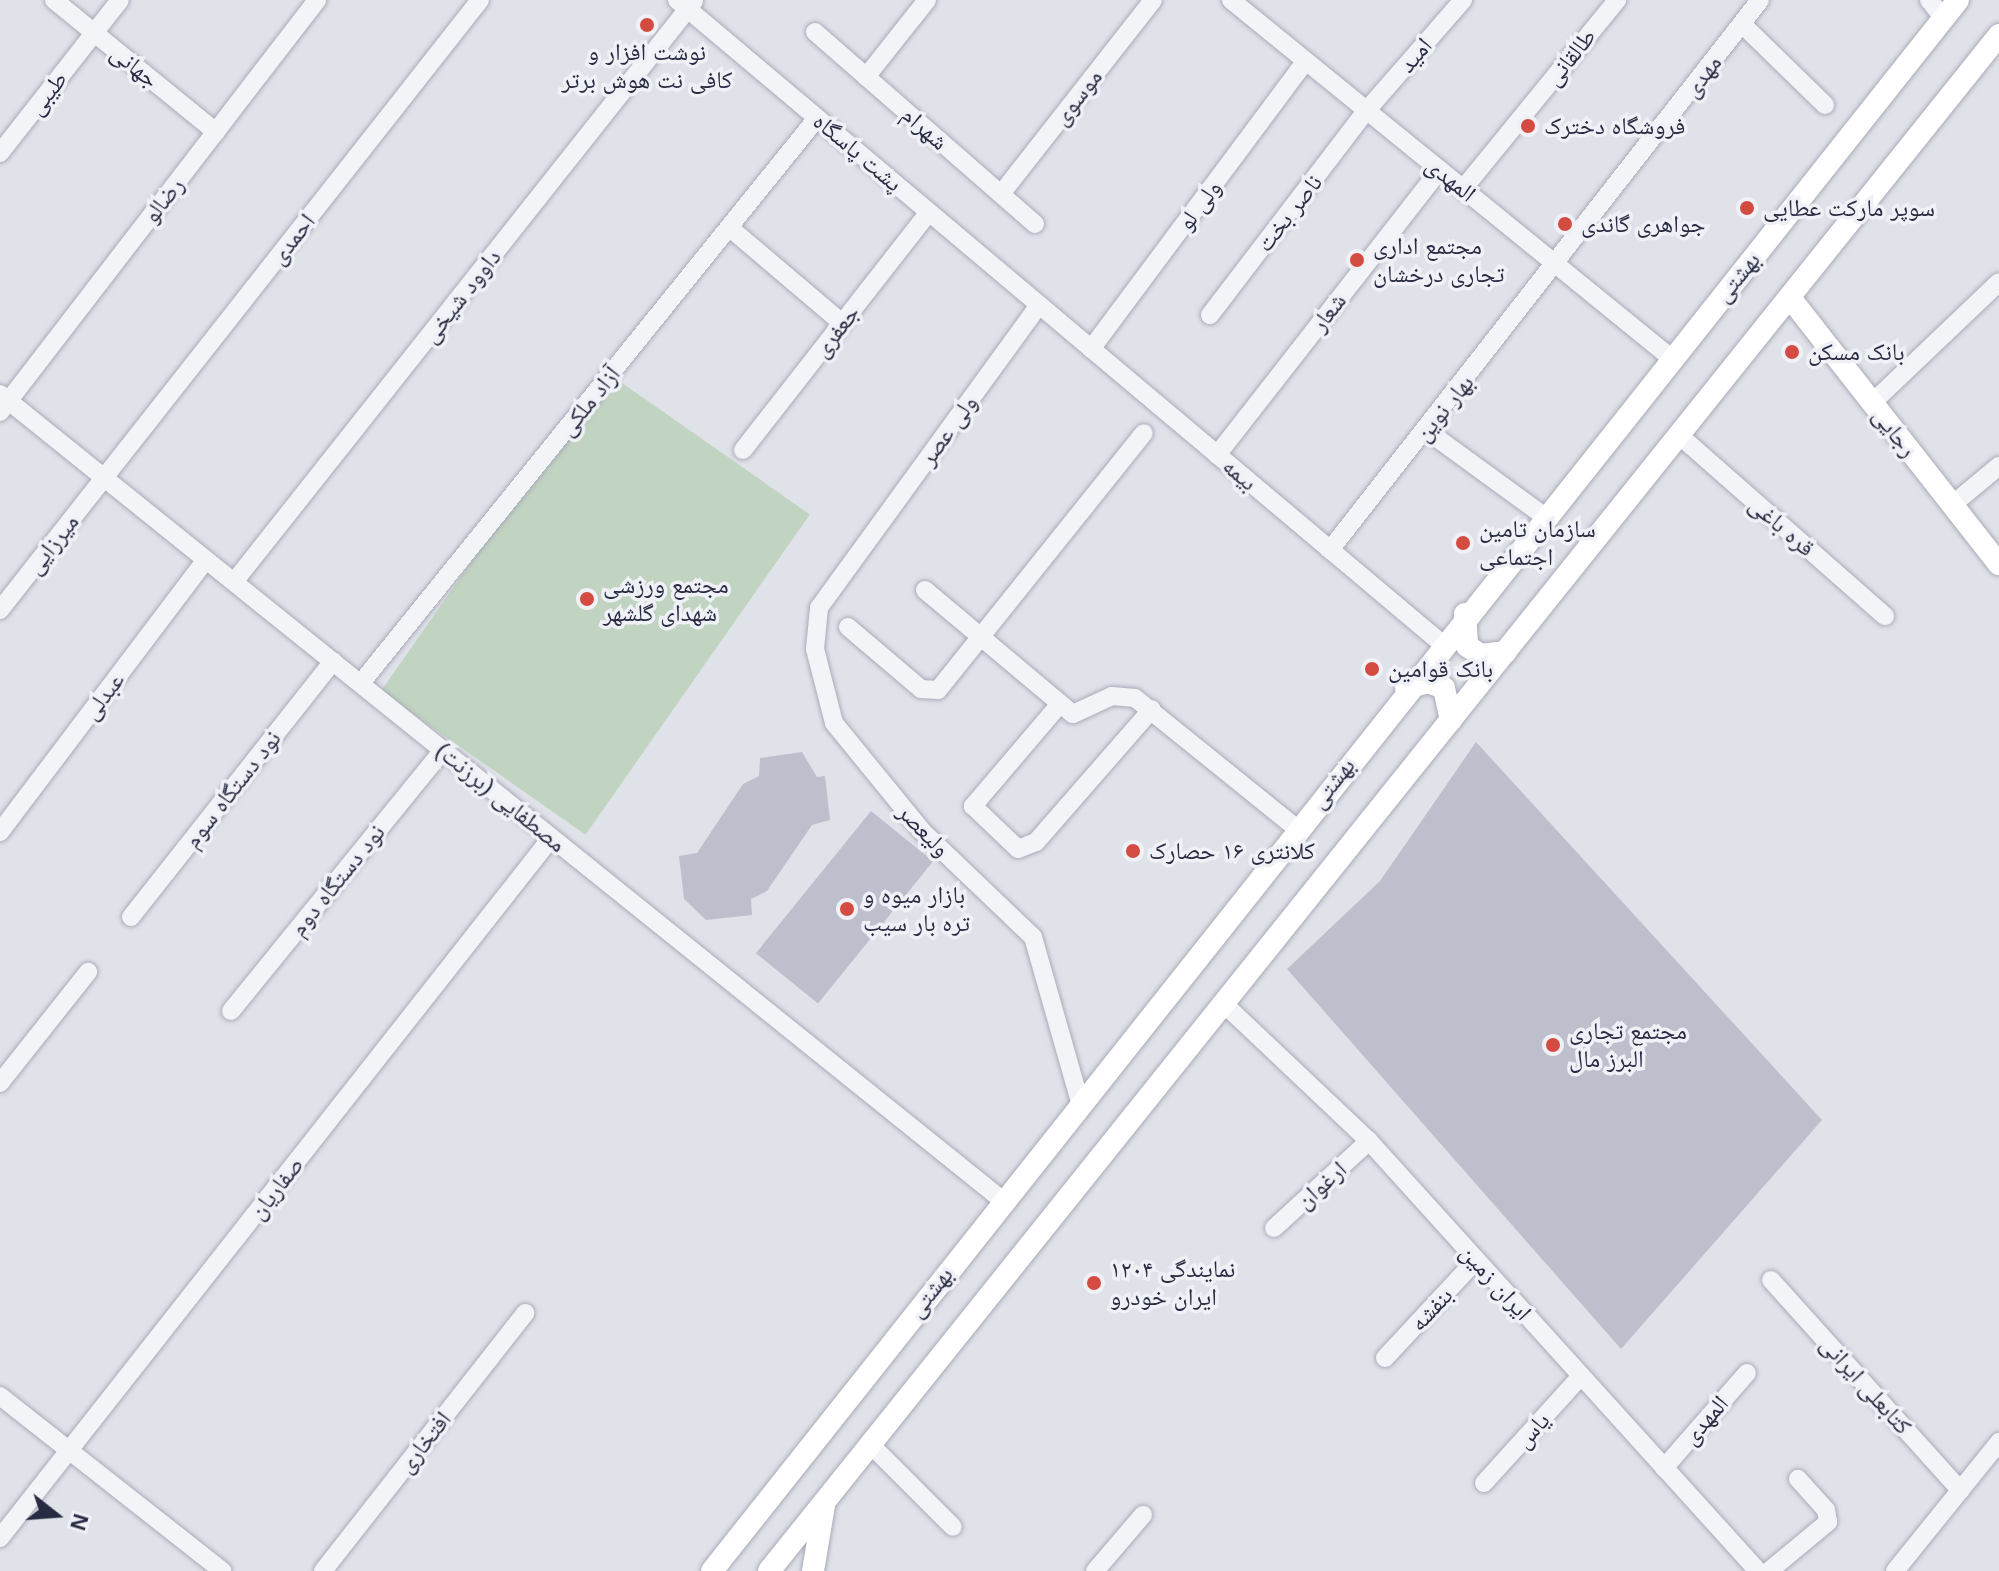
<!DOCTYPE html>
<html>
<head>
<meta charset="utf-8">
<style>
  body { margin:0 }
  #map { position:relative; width:1999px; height:1571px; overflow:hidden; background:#e0e2ea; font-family:Arial,"Noto Naskh Arabic",sans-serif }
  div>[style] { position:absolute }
  .green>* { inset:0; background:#c1d4c1; transform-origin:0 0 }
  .building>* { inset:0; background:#bdbfcd; transform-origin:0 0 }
  .roads { filter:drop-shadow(0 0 2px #a9abb8) drop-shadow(0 0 2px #a9abb8) }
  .minor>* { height:18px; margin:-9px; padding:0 9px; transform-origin:9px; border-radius:9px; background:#f3f4f8 }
  .major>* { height:22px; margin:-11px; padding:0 11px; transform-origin:11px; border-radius:11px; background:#fff }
  .dots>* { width:22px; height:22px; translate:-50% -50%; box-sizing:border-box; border:4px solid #f0f1f7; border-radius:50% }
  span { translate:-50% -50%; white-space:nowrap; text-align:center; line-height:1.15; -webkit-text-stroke:7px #f0f1f7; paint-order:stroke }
  .poi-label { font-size:24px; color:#282c42 }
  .left { translate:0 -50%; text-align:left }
  .street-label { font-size:24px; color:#282c42 }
  .north { position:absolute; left:16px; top:1475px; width:80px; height:80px; -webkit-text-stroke:6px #f0f1f7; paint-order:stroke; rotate:107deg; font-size:22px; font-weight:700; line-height:32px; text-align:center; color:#282c42 }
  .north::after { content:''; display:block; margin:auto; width:28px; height:36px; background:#282c42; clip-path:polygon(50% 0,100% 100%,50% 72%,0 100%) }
</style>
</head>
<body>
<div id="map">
  <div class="green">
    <div style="left:605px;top:371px;width:250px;height:391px;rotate:35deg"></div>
  </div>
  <div class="building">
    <div style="clip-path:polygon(1476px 742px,1822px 1120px,1621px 1349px,1287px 969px,1380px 881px)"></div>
    <div style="clip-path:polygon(802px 752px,817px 777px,825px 776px,830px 820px,812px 825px,767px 891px,751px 899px,752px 915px,706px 920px,684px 899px,679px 856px,697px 853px,743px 784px,759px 776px,760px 758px)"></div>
    <div style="left:871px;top:811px;width:80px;height:183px;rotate:39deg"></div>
  </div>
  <div class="roads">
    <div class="minor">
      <div style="left:54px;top:0;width:209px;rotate:39.2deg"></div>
      <div style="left:677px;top:0;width:999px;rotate:40.08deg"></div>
      <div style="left:1231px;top:0;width:567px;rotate:39.13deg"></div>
      <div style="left:1929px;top:0;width:22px;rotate:51deg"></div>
      <div style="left:1742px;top:24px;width:116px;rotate:44.3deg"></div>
      <div style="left:815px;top:32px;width:292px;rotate:41.1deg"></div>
      <div style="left:866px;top:77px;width:98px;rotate:-51.6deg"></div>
      <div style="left:0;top:153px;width:194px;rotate:-51.9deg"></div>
      <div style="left:1463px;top:189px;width:244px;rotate:-50.8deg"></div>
      <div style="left:1001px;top:194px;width:246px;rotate:-51.9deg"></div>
      <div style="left:730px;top:228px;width:147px;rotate:40.3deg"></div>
      <div style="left:1039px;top:305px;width:374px;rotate:126deg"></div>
      <div style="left:819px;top:608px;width:41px;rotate:95.6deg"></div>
      <div style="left:815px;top:649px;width:76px;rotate:75.6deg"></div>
      <div style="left:834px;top:723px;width:141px;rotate:50.8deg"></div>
      <div style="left:923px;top:832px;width:152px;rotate:43.7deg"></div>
      <div style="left:1033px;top:937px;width:172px;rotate:74.1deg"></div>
      <div style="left:1210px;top:315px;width:258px;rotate:-52.6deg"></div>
      <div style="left:1367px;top:110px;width:146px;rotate:-48.9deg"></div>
      <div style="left:1091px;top:349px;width:359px;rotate:-53.3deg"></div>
      <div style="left:0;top:394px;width:1286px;rotate:38.81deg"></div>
      <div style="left:1872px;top:403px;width:175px;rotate:-43.6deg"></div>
      <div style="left:0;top:412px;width:520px;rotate:-52.42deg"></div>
      <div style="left:1426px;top:430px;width:146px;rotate:36.1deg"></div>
      <div style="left:1680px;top:436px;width:273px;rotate:41.3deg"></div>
      <div style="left:743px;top:450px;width:302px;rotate:-52deg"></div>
      <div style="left:1217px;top:455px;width:362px;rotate:-52deg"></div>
      <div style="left:1952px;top:505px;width:61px;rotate:-39.7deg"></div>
      <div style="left:1330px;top:550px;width:698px;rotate:-51.98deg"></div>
      <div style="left:234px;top:582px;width:741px;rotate:-51.63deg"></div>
      <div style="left:925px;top:590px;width:193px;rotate:40deg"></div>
      <div style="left:1073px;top:714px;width:43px;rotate:-24.8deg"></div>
      <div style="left:1112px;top:696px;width:23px;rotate:5deg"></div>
      <div style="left:1135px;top:698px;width:207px;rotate:38.9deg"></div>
      <div style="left:0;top:610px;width:776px;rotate:-51.8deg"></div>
      <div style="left:848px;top:627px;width:96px;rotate:40.3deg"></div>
      <div style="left:921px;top:689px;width:17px;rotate:3deg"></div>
      <div style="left:938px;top:690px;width:329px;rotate:-51.3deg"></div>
      <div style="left:361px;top:683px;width:726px;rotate:-51.09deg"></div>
      <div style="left:1059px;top:705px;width:133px;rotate:130.4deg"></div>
      <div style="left:973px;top:806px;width:62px;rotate:43.7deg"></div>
      <div style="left:1018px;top:849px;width:19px;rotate:-21deg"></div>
      <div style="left:1036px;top:842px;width:176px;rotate:-48.9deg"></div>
      <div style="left:0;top:832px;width:341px;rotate:-52.9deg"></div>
      <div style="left:131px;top:917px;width:326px;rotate:-51.7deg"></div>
      <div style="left:1223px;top:1003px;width:201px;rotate:43.4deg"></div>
      <div style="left:1369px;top:1141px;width:580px;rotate:47.87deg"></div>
      <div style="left:231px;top:1011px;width:336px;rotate:-50.9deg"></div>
      <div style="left:0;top:1083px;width:142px;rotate:-51.6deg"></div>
      <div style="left:1274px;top:1228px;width:129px;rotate:-42.5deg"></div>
      <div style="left:1771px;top:1280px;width:283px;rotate:48deg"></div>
      <div style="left:1385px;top:1358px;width:134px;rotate:-47.1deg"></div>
      <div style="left:0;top:1396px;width:283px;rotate:38.2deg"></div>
      <div style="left:870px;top:1444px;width:117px;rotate:45deg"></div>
      <div style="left:1664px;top:1468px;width:126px;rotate:-48.9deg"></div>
      <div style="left:1484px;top:1483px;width:144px;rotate:-47.8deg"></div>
      <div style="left:0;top:1538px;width:891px;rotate:-51.79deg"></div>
      <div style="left:323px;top:1571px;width:328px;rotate:-51.9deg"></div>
      <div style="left:1095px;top:1571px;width:74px;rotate:-49.4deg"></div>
      <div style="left:1769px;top:1571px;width:77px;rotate:-39.7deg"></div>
      <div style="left:1828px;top:1522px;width:12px;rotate:-99deg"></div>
      <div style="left:1826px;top:1510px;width:42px;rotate:-132.1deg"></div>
      <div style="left:1895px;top:1571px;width:166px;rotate:-51.1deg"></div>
    </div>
    <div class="major">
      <div style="left:1791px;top:299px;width:337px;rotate:51.9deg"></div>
      <div style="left:1465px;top:614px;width:32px;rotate:86deg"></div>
      <div style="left:1467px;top:646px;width:17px;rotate:33deg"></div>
      <div style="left:1481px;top:655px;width:25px;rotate:-7deg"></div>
      <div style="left:1406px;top:688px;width:23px;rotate:-15deg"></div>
      <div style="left:1428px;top:682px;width:17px;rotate:21deg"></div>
      <div style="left:1444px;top:688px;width:33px;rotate:78deg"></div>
      <div style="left:712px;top:1571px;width:2005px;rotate:-51.58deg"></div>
      <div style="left:769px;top:1571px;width:1968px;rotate:-51.31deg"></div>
      <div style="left:813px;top:1571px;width:67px;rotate:-80.5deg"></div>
    </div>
  </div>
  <div class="dots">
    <div style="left:647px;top:25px;background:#d34b41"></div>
    <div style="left:1528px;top:126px;background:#d34b41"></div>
    <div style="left:1747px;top:208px;background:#d34b41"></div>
    <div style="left:1565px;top:224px;background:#d34b41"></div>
    <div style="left:1357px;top:260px;background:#d34b41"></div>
    <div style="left:1792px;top:352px;background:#d34b41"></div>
    <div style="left:1463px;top:543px;background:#d34b41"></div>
    <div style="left:587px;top:599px;background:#d34b41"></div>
    <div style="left:1372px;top:669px;background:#d34b41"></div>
    <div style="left:1133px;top:851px;background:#d34b41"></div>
    <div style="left:847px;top:909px;background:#d34b41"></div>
    <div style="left:1553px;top:1045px;background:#d34b41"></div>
    <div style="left:1094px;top:1283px;background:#d34b41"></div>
  </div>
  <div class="poi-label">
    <span style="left:647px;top:66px">نوشت افزار و<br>کافی نت هوش برتر</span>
    <span class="left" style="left:1544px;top:126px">فروشگاه دخترک</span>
    <span class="left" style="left:1763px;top:208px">سوپر مارکت عطایی</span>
    <span class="left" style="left:1581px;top:224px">جواهری گاندی</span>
    <span class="left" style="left:1373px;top:260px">مجتمع اداری<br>تجاری درخشان</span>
    <span class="left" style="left:1808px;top:352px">بانک مسکن</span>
    <span class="left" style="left:1479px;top:543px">سازمان تامین<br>اجتماعی</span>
    <span class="left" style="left:603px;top:599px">مجتمع ورزشی<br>شهدای گلشهر</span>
    <span class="left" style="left:1388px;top:669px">بانک قوامین</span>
    <span class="left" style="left:1149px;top:851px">کلانتری ۱۶ حصارک</span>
    <span class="left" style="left:863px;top:909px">بازار میوه و<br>تره بار سیب</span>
    <span class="left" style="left:1569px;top:1045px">مجتمع تجاری<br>البرز مال</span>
    <span class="left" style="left:1110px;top:1283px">۱۲۰۴ نمایندگی<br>ایران خودرو</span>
  </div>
  <div class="street-label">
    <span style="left:1415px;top:55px;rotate:-49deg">امید</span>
    <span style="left:1570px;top:57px;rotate:-51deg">طالقانی</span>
    <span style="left:135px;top:66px;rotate:39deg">جهانی</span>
    <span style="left:1702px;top:76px;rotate:-53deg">مهدی</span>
    <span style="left:47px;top:93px;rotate:-52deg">طیبی</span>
    <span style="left:1077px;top:97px;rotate:-52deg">موسوی</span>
    <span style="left:925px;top:128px;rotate:41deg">شهرام</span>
    <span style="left:858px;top:152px;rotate:40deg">پشت پاسگاه</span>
    <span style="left:1451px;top:179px;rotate:39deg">المهدی</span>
    <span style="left:163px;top:200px;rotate:-52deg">رضالو</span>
    <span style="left:1199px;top:205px;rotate:-53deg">ولی لو</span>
    <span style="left:1289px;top:213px;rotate:-52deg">ناصر بخت</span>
    <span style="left:292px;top:239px;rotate:-52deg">احمدی</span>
    <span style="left:1737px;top:277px;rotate:-51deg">بهشتی</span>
    <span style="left:461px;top:296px;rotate:-52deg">داوود شیخی</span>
    <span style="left:1328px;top:312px;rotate:-52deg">شعار</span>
    <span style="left:836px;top:331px;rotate:-52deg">جعفری</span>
    <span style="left:589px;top:401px;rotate:-51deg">آزاد ملکی</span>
    <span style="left:1444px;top:408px;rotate:-51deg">بهار نوین</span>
    <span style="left:948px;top:430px;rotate:-54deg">ولی عصر</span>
    <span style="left:1895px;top:432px;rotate:52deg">رجایی</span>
    <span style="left:1240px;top:474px;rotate:40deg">بیمه</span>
    <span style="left:1782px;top:526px;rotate:41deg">قره باغی</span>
    <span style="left:52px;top:544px;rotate:-52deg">میرزایی</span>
    <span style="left:103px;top:696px;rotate:-53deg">عبدلی</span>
    <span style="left:1332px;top:783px;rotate:-52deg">بهشتی</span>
    <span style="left:232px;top:789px;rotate:-52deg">نود دستگاه سوم</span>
    <span style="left:501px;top:797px;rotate:39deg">مصطفایی (برزنت)</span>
    <span style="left:924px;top:830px;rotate:46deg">ولیعصر</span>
    <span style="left:337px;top:880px;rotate:-51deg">نود دستگاه دوم</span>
    <span style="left:1321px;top:1185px;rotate:-42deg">ارغوان</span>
    <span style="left:276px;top:1188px;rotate:-52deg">صفاریان</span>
    <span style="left:1496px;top:1282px;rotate:48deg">ایران زمین</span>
    <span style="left:930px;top:1292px;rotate:-52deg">بهشتی</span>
    <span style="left:1431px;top:1309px;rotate:-47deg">بنفشه</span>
    <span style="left:1866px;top:1385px;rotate:48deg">کتابعلی ایرانی</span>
    <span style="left:1705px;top:1420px;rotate:-49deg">المهدی</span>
    <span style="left:1532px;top:1430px;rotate:-48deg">یاس</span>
    <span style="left:424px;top:1442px;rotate:-52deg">افتخاری</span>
  </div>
  <div class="north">N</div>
</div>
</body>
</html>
